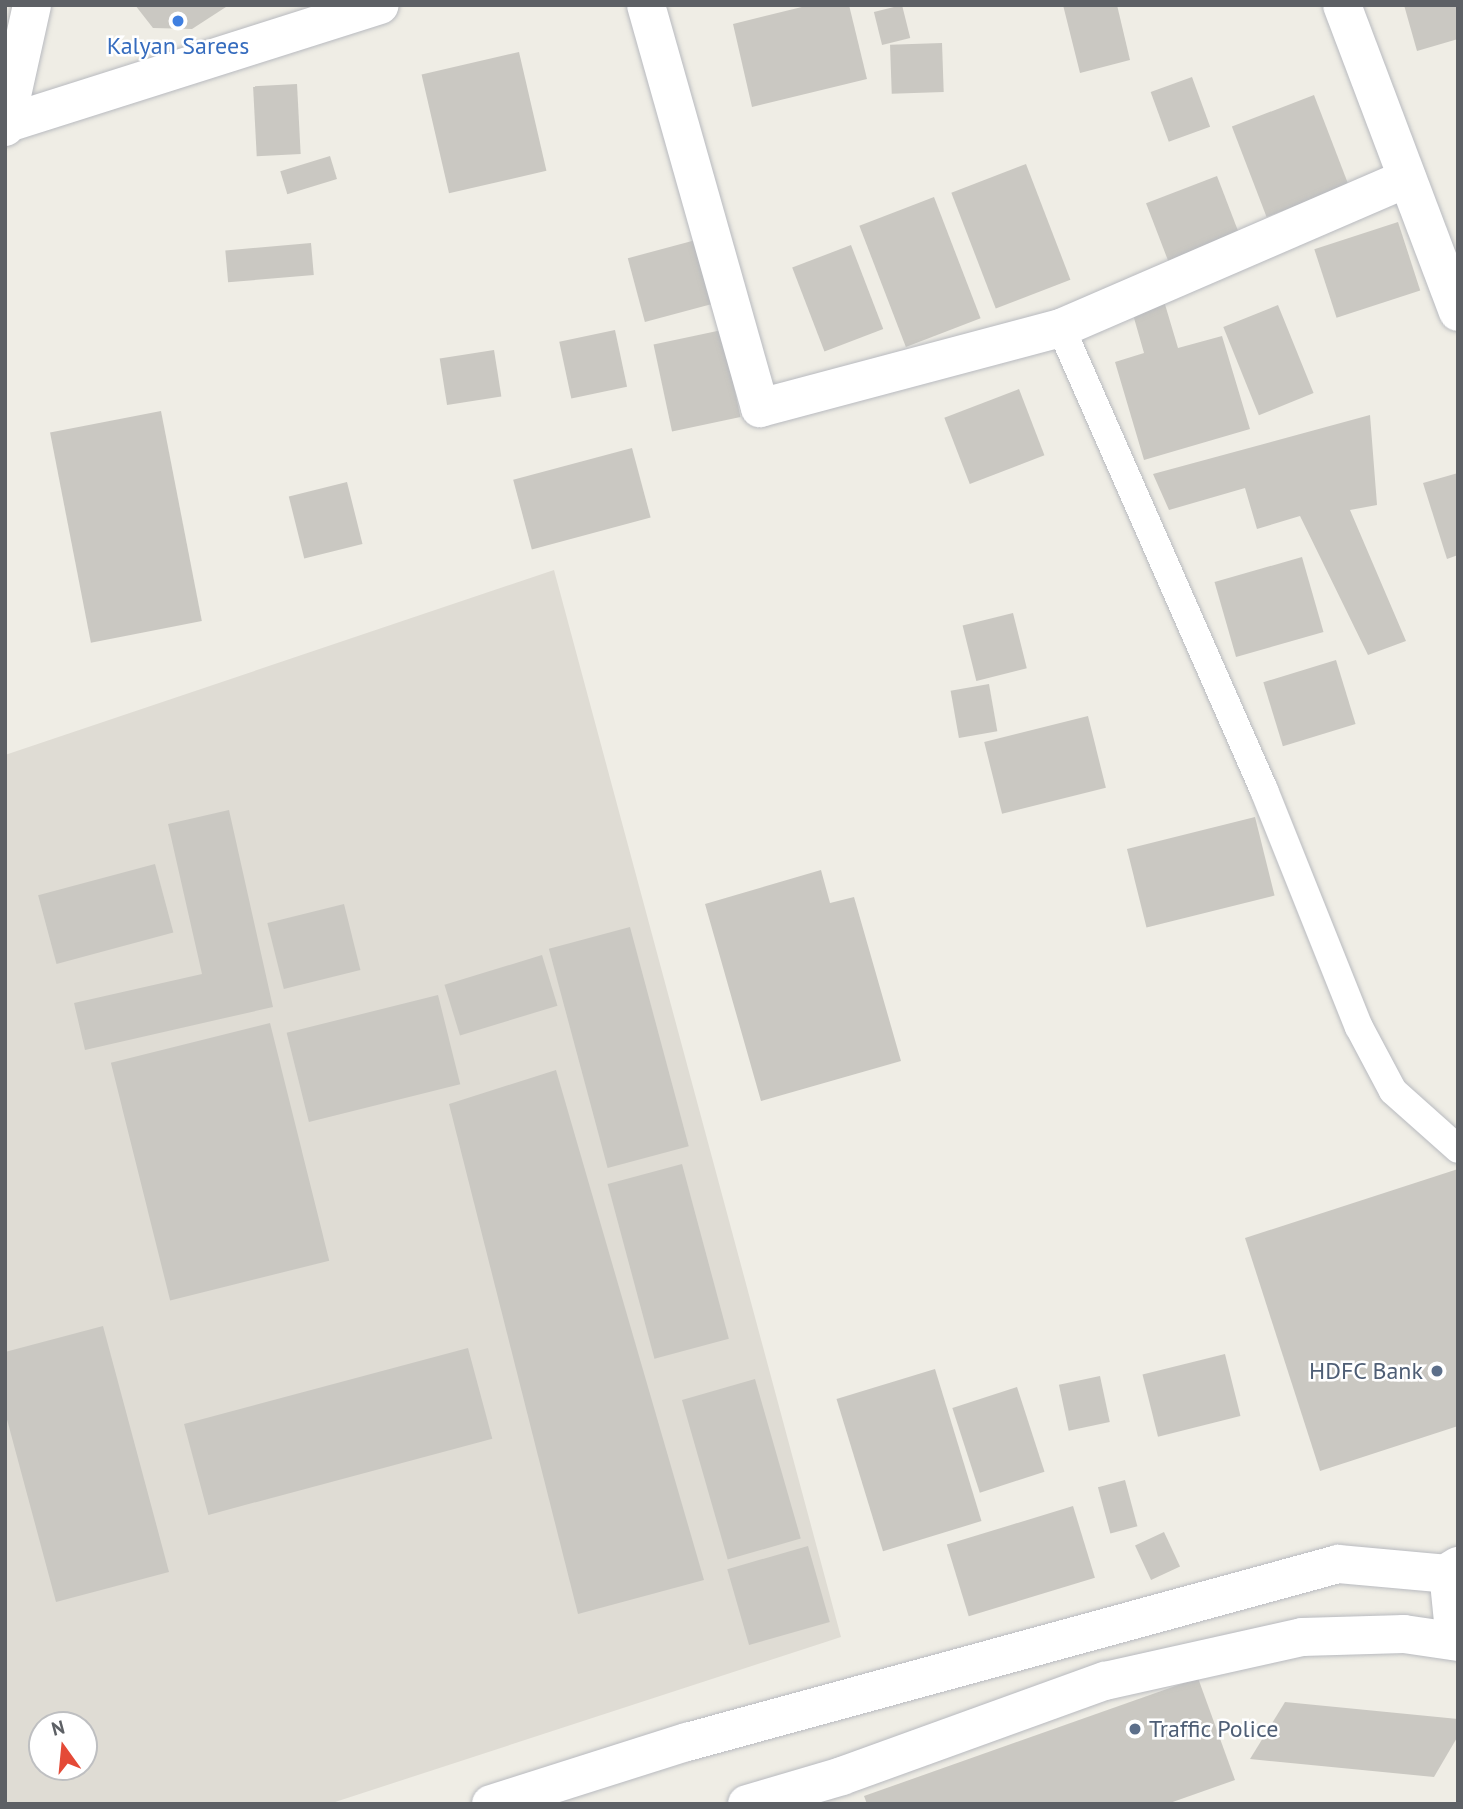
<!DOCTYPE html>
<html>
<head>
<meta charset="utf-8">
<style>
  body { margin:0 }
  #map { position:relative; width:1463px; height:1809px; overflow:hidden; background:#efede5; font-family:"PT Sans",sans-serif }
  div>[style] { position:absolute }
  .education>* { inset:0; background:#dfdcd4 }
  .building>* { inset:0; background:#cac8c2; transform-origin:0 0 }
  .roads { filter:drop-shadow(0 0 2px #b8babf) drop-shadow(0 0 2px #b8babf) }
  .lane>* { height:28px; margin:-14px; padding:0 14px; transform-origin:14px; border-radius:14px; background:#fff }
  .street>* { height:38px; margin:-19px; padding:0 19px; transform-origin:19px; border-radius:19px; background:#fff }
  .secondary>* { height:38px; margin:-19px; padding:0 19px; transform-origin:19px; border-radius:19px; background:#fff }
  .dots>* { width:19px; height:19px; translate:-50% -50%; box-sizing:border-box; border:4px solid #fff; border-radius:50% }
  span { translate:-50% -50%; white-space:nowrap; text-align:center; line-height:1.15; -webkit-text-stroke:5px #fff; paint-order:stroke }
  .shop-label { font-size:24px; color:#366cbe }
  .service-label { font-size:24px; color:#4e5e75 }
  .right { translate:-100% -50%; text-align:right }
  .left { translate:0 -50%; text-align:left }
  .frame { position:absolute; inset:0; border:7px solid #5d6065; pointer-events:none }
  .north { position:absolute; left:28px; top:1711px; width:70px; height:70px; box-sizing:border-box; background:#fff; border:2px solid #bebfc1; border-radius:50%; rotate:345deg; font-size:19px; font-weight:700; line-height:28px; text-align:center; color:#5d6065 }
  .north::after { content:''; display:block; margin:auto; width:24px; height:32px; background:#e44a37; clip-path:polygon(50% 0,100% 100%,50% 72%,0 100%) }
</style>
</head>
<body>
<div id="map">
  <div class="education">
    <div style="clip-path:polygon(evenodd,554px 570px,841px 1637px,329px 1804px,5px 1804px,5px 755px,554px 570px,42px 1725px,84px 1725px,84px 1767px,42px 1767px,42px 1725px)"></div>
  </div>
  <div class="building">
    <div style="clip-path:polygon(135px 5px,229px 5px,192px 29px,153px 28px)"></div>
    <div style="clip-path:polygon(810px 5px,849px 5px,867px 79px,752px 107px,733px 24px)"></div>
    <div style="left:902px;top:5px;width:34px;height:29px;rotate:76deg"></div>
    <div style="clip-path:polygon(1063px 5px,1117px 5px,1130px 60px,1080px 73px)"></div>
    <div style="clip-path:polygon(1404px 5px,1458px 5px,1458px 39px,1417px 51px)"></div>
    <div style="left:942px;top:43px;width:49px;height:52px;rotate:88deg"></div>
    <div style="left:519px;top:52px;width:122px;height:100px;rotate:77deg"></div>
    <div style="left:1192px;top:77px;width:53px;height:44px;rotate:70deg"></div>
    <div style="left:297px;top:84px;width:70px;height:44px;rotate:87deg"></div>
    <div style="left:1314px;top:95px;width:97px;height:88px;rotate:69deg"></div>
    <div style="left:330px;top:156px;width:24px;height:52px;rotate:73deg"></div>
    <div style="left:1026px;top:164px;width:124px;height:80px;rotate:69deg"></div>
    <div style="left:1217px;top:176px;width:77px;height:76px;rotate:69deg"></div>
    <div style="left:934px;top:197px;width:130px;height:80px;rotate:69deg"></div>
    <div style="left:1398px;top:222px;width:72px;height:88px;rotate:72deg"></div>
    <div style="left:707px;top:237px;width:66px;height:82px;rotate:75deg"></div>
    <div style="left:311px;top:243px;width:32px;height:86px;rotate:85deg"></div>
    <div style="left:851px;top:245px;width:90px;height:63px;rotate:69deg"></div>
    <div style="clip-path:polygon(1164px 301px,1178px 348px,1222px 336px,1250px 429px,1144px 460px,1115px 362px,1144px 353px,1132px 311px)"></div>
    <div style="left:1278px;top:305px;width:95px;height:59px;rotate:68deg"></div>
    <div style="left:615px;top:330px;width:58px;height:57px;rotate:78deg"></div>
    <div style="left:722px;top:330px;width:89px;height:70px;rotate:78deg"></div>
    <div style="left:494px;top:350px;width:47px;height:55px;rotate:81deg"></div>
    <div style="left:1019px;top:389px;width:71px;height:80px;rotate:69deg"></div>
    <div style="left:161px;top:411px;width:214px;height:113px;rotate:79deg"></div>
    <div style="clip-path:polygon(1370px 415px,1377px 505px,1350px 510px,1406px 641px,1368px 655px,1300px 516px,1257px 529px,1245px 488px,1169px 510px,1153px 474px)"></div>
    <div style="left:632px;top:448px;width:72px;height:123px;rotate:75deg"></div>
    <div style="clip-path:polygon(1458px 473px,1458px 555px,1447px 559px,1423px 483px)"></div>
    <div style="left:347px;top:482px;width:64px;height:60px;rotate:76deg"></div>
    <div style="left:1302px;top:557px;width:78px;height:91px;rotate:74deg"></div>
    <div style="left:1013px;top:613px;width:57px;height:52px;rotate:76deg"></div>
    <div style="left:1336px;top:660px;width:67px;height:76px;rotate:73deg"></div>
    <div style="left:989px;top:684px;width:48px;height:39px;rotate:80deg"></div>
    <div style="left:1088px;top:716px;width:74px;height:107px;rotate:76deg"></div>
    <div style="clip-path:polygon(229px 810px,273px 1007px,85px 1050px,74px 1003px,202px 974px,168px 824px)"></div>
    <div style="left:1255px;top:817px;width:81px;height:132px;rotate:76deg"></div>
    <div style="left:155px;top:864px;width:71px;height:121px;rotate:75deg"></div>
    <div style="clip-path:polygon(821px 870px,830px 903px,854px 897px,901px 1061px,761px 1101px,705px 904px)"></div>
    <div style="left:344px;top:904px;width:68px;height:79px;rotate:76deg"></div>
    <div style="left:630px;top:927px;width:227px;height:84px;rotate:75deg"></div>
    <div style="left:542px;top:955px;width:53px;height:102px;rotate:73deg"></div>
    <div style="left:438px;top:995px;width:92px;height:156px;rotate:76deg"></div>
    <div style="left:270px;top:1023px;width:245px;height:164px;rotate:76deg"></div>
    <div style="clip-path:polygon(556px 1070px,704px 1580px,578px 1614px,449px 1104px)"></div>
    <div style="left:682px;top:1164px;width:181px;height:77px;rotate:75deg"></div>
    <div style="clip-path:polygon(1458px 1169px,1458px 1426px,1320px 1471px,1245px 1238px)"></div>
    <div style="clip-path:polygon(103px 1326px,169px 1572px,56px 1602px,5px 1412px,5px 1352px)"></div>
    <div style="left:468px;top:1348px;width:94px;height:294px;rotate:75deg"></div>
    <div style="left:1225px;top:1354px;width:64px;height:85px;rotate:76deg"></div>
    <div style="left:935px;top:1369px;width:159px;height:103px;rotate:73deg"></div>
    <div style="left:1100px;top:1376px;width:47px;height:42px;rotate:78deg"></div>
    <div style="left:755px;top:1379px;width:166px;height:76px;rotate:74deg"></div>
    <div style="left:1017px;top:1387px;width:89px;height:68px;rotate:72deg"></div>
    <div style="left:1125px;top:1480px;width:48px;height:28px;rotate:75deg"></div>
    <div style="left:1073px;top:1506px;width:75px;height:132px;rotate:73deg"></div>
    <div style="left:1164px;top:1532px;width:38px;height:32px;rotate:65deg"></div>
    <div style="left:808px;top:1546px;width:79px;height:84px;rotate:74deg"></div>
    <div style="clip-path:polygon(1198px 1678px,1235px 1780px,1167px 1804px,867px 1804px,864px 1796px)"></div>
    <div style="clip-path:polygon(1285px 1702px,1458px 1719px,1458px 1736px,1434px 1777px,1250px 1759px)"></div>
  </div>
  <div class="roads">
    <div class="lane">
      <div style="left:1061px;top:328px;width:505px;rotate:66.28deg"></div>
      <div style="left:1264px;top:790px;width:255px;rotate:68.2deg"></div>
      <div style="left:1359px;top:1027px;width:72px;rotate:62deg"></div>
      <div style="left:1393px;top:1091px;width:87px;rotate:41.7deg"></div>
    </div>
    <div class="street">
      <div style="left:646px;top:5px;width:419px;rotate:74.2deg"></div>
      <div style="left:760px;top:408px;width:311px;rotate:-14.9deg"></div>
      <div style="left:1061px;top:328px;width:377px;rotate:-23.4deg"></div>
      <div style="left:1342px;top:5px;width:328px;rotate:69.3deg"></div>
      <div style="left:5px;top:124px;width:393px;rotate:-17.6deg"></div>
      <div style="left:1455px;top:1641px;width:69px;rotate:-95.8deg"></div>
      <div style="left:1448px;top:1572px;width:12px;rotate:-31deg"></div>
    </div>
    <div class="secondary">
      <div style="left:5px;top:127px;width:125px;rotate:-77.5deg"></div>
      <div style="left:491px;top:1804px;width:206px;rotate:-17.6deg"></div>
      <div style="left:687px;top:1742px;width:675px;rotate:-15.29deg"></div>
      <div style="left:1338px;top:1564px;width:121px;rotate:5.2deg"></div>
      <div style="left:747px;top:1804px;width:99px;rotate:-16.4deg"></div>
      <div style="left:842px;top:1776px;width:280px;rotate:-19.9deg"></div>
      <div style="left:1105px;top:1681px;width:202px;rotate:-12.6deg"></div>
      <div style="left:1302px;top:1637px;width:102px;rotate:-1.7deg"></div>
      <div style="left:1404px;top:1634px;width:55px;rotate:8.4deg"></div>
    </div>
  </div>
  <div class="dots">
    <div style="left:178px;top:21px;background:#3f7fe0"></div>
    <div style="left:1437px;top:1371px;background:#5c6f8a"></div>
    <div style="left:1135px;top:1729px;background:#5c6f8a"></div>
  </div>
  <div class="shop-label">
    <span style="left:178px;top:46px">Kalyan Sarees</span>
  </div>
  <div class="service-label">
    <span class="right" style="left:1423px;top:1371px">HDFC Bank</span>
    <span class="left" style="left:1149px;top:1729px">Traffic Police</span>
  </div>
  <div class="frame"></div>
  <div class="north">N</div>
</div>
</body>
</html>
